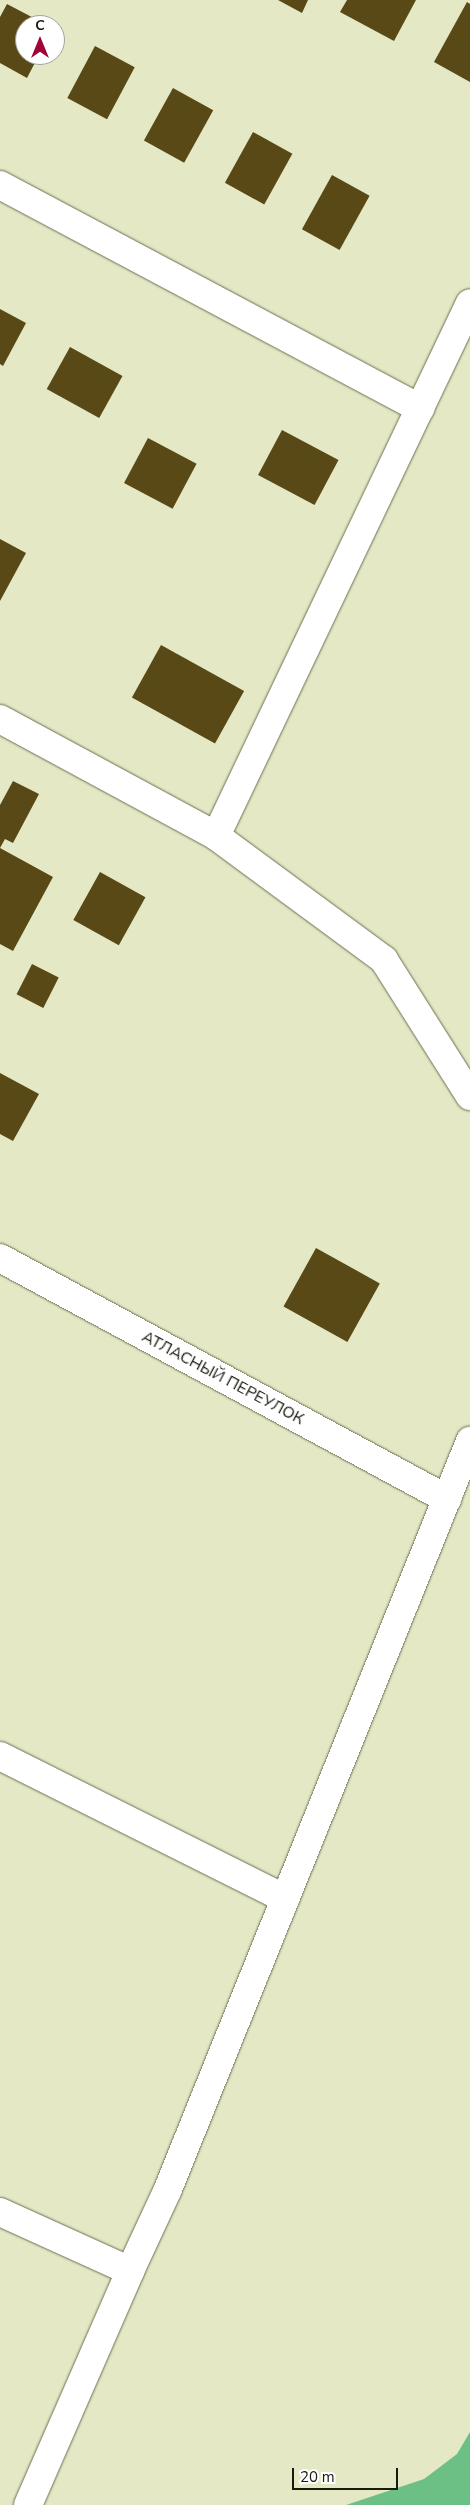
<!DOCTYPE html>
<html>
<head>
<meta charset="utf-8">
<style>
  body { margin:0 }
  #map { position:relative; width:470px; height:2505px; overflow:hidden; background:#e4e8c5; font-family:"Nunito Sans",sans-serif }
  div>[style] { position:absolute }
  .water>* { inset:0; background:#6dc085 }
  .building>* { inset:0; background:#584916; transform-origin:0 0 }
  .roads { filter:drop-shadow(0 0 1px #6d7052) drop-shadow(0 0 1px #6d7052) }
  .minor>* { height:28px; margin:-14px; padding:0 14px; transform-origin:14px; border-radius:14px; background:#fff }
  span { translate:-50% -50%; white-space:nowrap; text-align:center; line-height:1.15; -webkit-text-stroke:5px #fff; paint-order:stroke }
  .street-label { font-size:16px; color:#191a0e }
  .north { position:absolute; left:15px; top:15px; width:50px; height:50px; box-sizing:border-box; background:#fff; border:1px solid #a3a39f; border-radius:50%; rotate:0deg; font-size:14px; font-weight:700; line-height:20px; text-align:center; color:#191a0e }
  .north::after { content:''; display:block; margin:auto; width:18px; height:22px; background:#a20337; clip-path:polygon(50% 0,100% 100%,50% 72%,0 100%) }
  .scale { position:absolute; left:292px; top:2468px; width:106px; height:22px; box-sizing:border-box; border:2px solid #191a0e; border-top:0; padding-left:6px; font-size:15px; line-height:18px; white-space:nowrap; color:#191a0e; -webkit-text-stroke:4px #fff; paint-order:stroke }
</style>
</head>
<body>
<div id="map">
  <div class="water">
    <div style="clip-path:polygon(470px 2432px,470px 2505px,346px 2505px,424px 2479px,457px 2454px)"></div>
  </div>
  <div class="building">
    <div style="clip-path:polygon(278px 0,308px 0,302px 13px)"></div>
    <div style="clip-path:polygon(347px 0,416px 0,394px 41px,340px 12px)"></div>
    <div style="clip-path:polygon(467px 2px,470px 4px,470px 82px,434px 62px)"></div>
    <div style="clip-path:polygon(7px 4px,47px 25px,25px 25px,25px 55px,39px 55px,27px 78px,0 63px,0 17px)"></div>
    <div style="left:95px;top:46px;width:45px;height:59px;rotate:28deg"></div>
    <div style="left:173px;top:88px;width:46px;height:60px;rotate:29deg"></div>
    <div style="left:253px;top:132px;width:45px;height:58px;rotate:29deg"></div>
    <div style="left:332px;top:175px;width:43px;height:62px;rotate:29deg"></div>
    <div style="clip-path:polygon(0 309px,26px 323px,3px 366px,0 364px)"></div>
    <div style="left:70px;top:347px;width:60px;height:48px;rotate:29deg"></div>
    <div style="left:282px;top:430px;width:64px;height:51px;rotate:28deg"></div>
    <div style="left:148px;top:438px;width:55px;height:51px;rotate:28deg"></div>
    <div style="clip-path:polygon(0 539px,26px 553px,0 601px)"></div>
    <div style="left:161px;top:645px;width:95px;height:60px;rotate:29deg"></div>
    <div style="clip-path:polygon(13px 781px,39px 794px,13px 843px,5px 839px,0 848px,53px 877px,13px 951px,0 944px,0 805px)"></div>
    <div style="left:100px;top:872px;width:52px;height:55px;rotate:29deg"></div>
    <div style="left:32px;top:964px;width:30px;height:34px;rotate:27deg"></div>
    <div style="clip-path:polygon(0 1073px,39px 1094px,13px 1141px,0 1134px)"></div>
    <div style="left:316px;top:1248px;width:73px;height:67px;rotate:29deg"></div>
  </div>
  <div class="roads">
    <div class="minor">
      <div style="left:0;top:185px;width:476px;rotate:28deg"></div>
      <div style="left:0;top:719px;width:246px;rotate:28.4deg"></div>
      <div style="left:216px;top:836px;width:209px;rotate:36.4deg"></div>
      <div style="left:384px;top:960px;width:161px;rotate:57.7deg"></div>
      <div style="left:216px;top:836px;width:590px;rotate:-64.52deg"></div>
      <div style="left:0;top:1258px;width:508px;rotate:28.33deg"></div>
      <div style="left:0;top:1756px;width:319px;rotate:26.6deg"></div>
      <div style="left:0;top:2212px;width:143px;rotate:24.4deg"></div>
      <div style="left:130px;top:2271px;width:90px;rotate:-65.1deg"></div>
      <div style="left:168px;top:2189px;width:807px;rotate:-68.01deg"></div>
      <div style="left:28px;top:2505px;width:255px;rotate:-66.4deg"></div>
    </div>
  </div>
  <div class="street-label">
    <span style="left:223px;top:1378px;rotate:28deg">АТЛАСНЫЙ ПЕРЕУЛОК</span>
  </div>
  <div class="north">С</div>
  <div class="scale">20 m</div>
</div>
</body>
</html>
